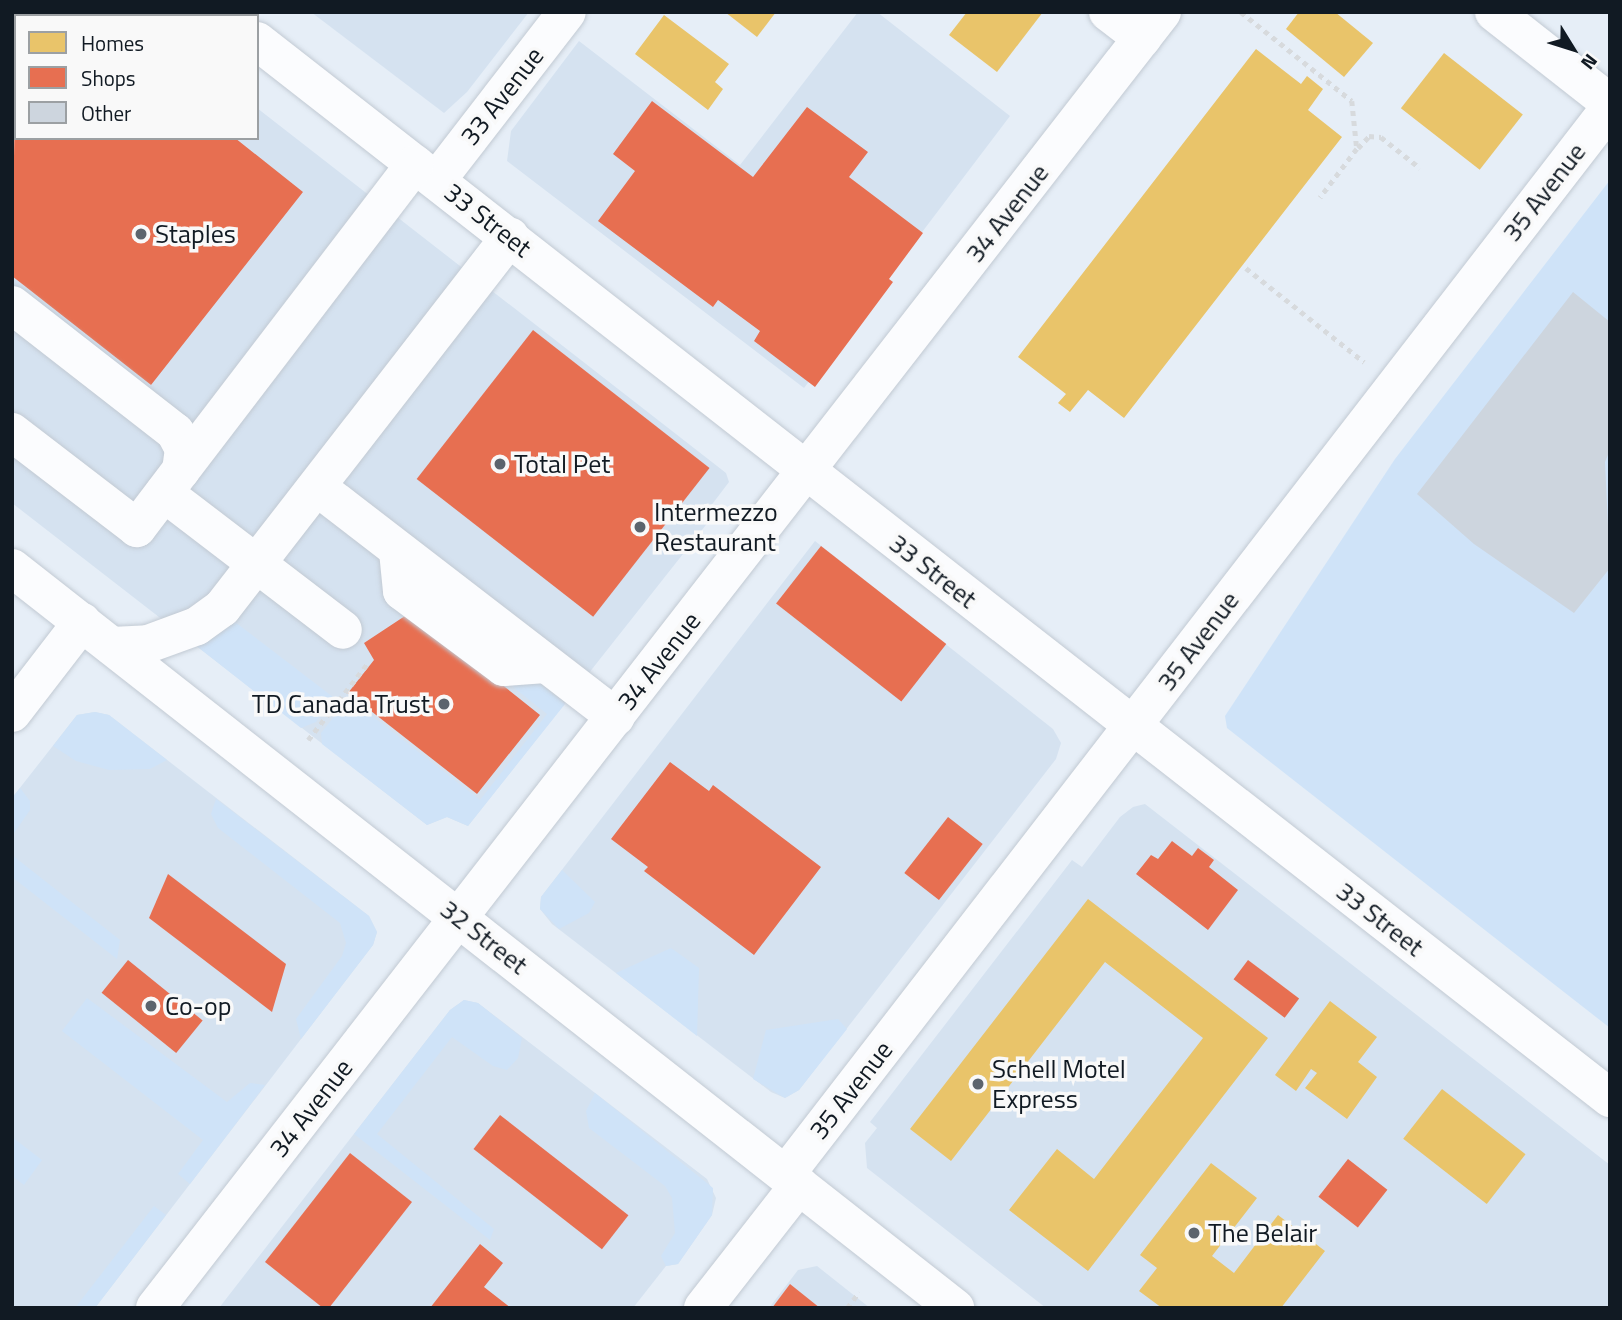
<!DOCTYPE html>
<html>
<head>
<meta charset="utf-8">
<style>
  body { margin:0 }
  #map { position:relative; width:1622px; height:1320px; overflow:hidden; background:#e6eef7; font-family:"Titillium Web",sans-serif }
  div>[style] { position:absolute }
  .built>* { inset:0; background:#d5e2f0 }
  .green>* { inset:0; background:#cfe3f8 }
  .homes>* { inset:0; background:#e9c46a; transform-origin:0 0 }
  .shops>* { inset:0; background:#e76f51; transform-origin:0 0 }
  .building>* { inset:0; background:#cdd5de }
  .path>* { height:4.5px; margin-top:-2.25px; transform-origin:0; background:repeating-linear-gradient(90deg,#d7dadd 0 5px,transparent 0 10px) }
  .roads { filter:drop-shadow(0 0 2px #c2cad3) drop-shadow(0 0 2px #c2cad3) }
  .minor>* { height:38px; margin:-19px; padding:0 19px; transform-origin:19px; border-radius:19px; background:#fbfcfe }
  .highway>* { height:38px; margin:-19px; padding:0 19px; transform-origin:19px; border-radius:19px; background:#fbfcfe }
  .dots>* { width:19px; height:19px; translate:-50% -50%; box-sizing:border-box; border:4px solid #f9f9f9; border-radius:50% }
  span { translate:-50% -50%; white-space:nowrap; text-align:center; line-height:1.15; -webkit-text-stroke:7px #f9f9f9; paint-order:stroke }
  .street-label { font-size:26px; color:#111a23 }
  .poi-label { font-size:26px; color:#111a23 }
  .left { translate:0 -50%; text-align:left }
  .right { translate:-100% -50%; text-align:right }
  .frame { position:absolute; inset:0; border:14px solid #111a23; pointer-events:none }
  .legend { position:absolute; left:14px; top:14px; width:245px; height:126px; box-sizing:border-box; background:#f9f9f9; border:2px solid #9ca0a3; margin:0; padding:9px 12px; list-style:none; font-size:21px; color:#111a23 }
  .legend li { display:flex; align-items:center; gap:14px; height:35px }
  .legend b { width:35px; border:2px solid #9ca0a3 }
  .north { position:absolute; left:1538px; top:14px; width:70px; height:70px; -webkit-text-stroke:5px #f9f9f9; paint-order:stroke; rotate:128deg; font-size:19px; font-weight:700; line-height:28px; text-align:center; color:#111a23 }
  .north::after { content:''; display:block; margin:auto; width:24px; height:32px; background:#111a23; clip-path:polygon(50% 0,100% 100%,50% 72%,0 100%) }
</style>
</head>
<body>
<div id="map">
  <div class="built">
    <div style="clip-path:polygon(311px 12px,529px 12px,467px 92px,444px 113px)"></div>
    <div style="clip-path:polygon(858px 12px,877px 12px,1010px 116px,804px 388px,507px 161px,511px 131px,579px 41px,740px 165px)"></div>
    <div style="clip-path:polygon(16px 32px,16px 138px,257px 138px,257px 108px,726px 473px,729px 482px,707px 511px,713px 516px,468px 826px,447px 817px,427px 825px,12px 503px)"></div>
    <div style="clip-path:polygon(815px 541px,1053px 729px,1061px 743px,1056px 759px,799px 1090px,785px 1098px,771px 1092px,552px 924px,540px 909px,541px 897px)"></div>
    <div style="clip-path:polygon(95px 712px,109px 715px,369px 916px,377px 932px,373px 945px,95px 1308px,12px 1308px,12px 798px,77px 715px)"></div>
    <div style="clip-path:polygon(1145px 804px,1610px 1165px,1610px 1308px,1046px 1308px,867px 1168px,865px 1143px,877px 1128px,870px 1122px,1072px 860px,1082px 867px,1120px 817px,1133px 807px)"></div>
    <div style="clip-path:polygon(464px 1000px,478px 1003px,707px 1179px,716px 1198px,712px 1215px,678px 1264px,666px 1266px,633px 1308px,219px 1308px,450px 1010px)"></div>
    <div style="clip-path:polygon(817px 1266px,870px 1308px,769px 1308px,798px 1270px)"></div>
  </div>
  <div class="green">
    <div style="clip-path:polygon(1610px 180px,1610px 1028px,1227px 728px,1225px 716px,1395px 459px)"></div>
    <div style="clip-path:polygon(231px 619px,333px 697px,316px 722px,301px 728px,194px 644px)"></div>
    <div style="clip-path:polygon(537px 682px,565px 704px,468px 826px,447px 817px,427px 825px,322px 744px,321px 733px,349px 698px,480px 800px,547px 714px,508px 683px)"></div>
    <div style="clip-path:polygon(95px 712px,109px 715px,167px 760px,150px 769px,109px 770px,76px 761px,53px 746px,77px 715px)"></div>
    <div style="clip-path:polygon(20px 788px,30px 801px,30px 810px,12px 836px,12px 798px)"></div>
    <div style="clip-path:polygon(216px 799px,369px 916px,377px 932px,373px 945px,301px 1039px,296px 1019px,342px 956px,346px 943px,340px 923px,218px 828px,211px 814px)"></div>
    <div style="clip-path:polygon(12px 855px,120px 940px,117px 959px,12px 877px)"></div>
    <div style="clip-path:polygon(562px 870px,595px 902px,589px 913px,559px 929px,540px 909px,541px 897px)"></div>
    <div style="clip-path:polygon(671px 948px,699px 968px,697px 1036px,616px 973px)"></div>
    <div style="clip-path:polygon(87px 998px,227px 1102px,250px 1083px,265px 1085px,190px 1184px,178px 1174px,203px 1140px,62px 1031px)"></div>
    <div style="clip-path:polygon(464px 1000px,478px 1003px,522px 1038px,518px 1058px,507px 1070px,493px 1066px,452px 1037px,377px 1134px,494px 1229px,490px 1240px,354px 1134px,450px 1010px)"></div>
    <div style="clip-path:polygon(838px 1019px,847px 1029px,799px 1090px,785px 1098px,753px 1079px,766px 1030px)"></div>
    <div style="clip-path:polygon(595px 1093px,713px 1188px,712px 1215px,678px 1264px,666px 1266px,661px 1256px,675px 1233px,672px 1198px,665px 1186px,589px 1128px,586px 1111px)"></div>
    <div style="clip-path:polygon(12px 1137px,42px 1160px,24px 1185px,12px 1176px)"></div>
    <div style="clip-path:polygon(154px 1206px,166px 1215px,95px 1308px,75px 1308px)"></div>
  </div>
  <div class="homes">
    <div style="clip-path:polygon(725px 12px,776px 12px,757px 37px)"></div>
    <div style="clip-path:polygon(967px 12px,1043px 12px,997px 72px,949px 35px)"></div>
    <div style="clip-path:polygon(1299px 12px,1335px 12px,1373px 43px,1344px 77px,1286px 29px)"></div>
    <div style="clip-path:polygon(664px 15px,729px 64px,715px 82px,723px 89px,708px 110px,635px 54px)"></div>
    <div style="clip-path:polygon(1256px 49px,1301px 84px,1307px 76px,1323px 89px,1308px 110px,1342px 137px,1124px 418px,1088px 390px,1070px 412px,1058px 403px,1066px 394px,1018px 357px)"></div>
    <div style="left:1444px;top:53px;width:100px;height:70px;rotate:38deg"></div>
    <div style="clip-path:polygon(1088px 899px,1268px 1038px,1088px 1271px,1009px 1210px,1057px 1149px,1094px 1179px,1203px 1038px,1105px 962px,951px 1161px,910px 1129px)"></div>
    <div style="clip-path:polygon(1330px 1001px,1377px 1037px,1358px 1062px,1377px 1077px,1347px 1119px,1305px 1088px,1317px 1073px,1311px 1069px,1296px 1091px,1275px 1075px)"></div>
    <div style="left:1442px;top:1089px;width:106px;height:63px;rotate:38deg"></div>
    <div style="clip-path:polygon(1211px 1163px,1257px 1198px,1212px 1256px,1234px 1273px,1278px 1215px,1325px 1251px,1281px 1308px,1162px 1308px,1139px 1291px,1157px 1268px,1140px 1255px)"></div>
  </div>
  <div class="shops">
    <div style="left:35px;top:12px;width:93px;height:4px"></div>
    <div style="clip-path:polygon(16px 37px,16px 138px,235px 138px,303px 192px,151px 385px,12px 276px)"></div>
    <div style="clip-path:polygon(652px 101px,753px 177px,807px 107px,868px 152px,849px 177px,923px 233px,889px 279px,893px 282px,815px 387px,754px 341px,760px 331px,718px 300px,713px 307px,598px 221px,635px 171px,613px 154px)"></div>
    <div style="left:533px;top:330px;width:224px;height:189px;rotate:38deg"></div>
    <div style="left:821px;top:546px;width:159px;height:73px;rotate:38deg"></div>
    <div style="clip-path:polygon(411px 612px,540px 715px,477px 794px,348px 693px,374px 660px,364px 643px)"></div>
    <div style="clip-path:polygon(670px 762px,709px 791px,713px 785px,821px 867px,754px 955px,644px 871px,648px 867px,611px 839px)"></div>
    <div style="left:948px;top:817px;width:44px;height:71px;rotate:38deg"></div>
    <div style="clip-path:polygon(1172px 841px,1192px 856px,1198px 848px,1214px 860px,1209px 867px,1238px 890px,1208px 930px,1136px 874px,1151px 855px,1158px 859px)"></div>
    <div style="clip-path:polygon(168px 874px,286px 964px,272px 1012px,149px 918px)"></div>
    <div style="left:128px;top:960px;width:96px;height:42px;rotate:39deg"></div>
    <div style="left:1248px;top:960px;width:64px;height:24px;rotate:37deg"></div>
    <div style="left:500px;top:1115px;width:163px;height:43px;rotate:38deg"></div>
    <div style="clip-path:polygon(350px 1153px,412px 1202px,329px 1308px,323px 1308px,265px 1262px)"></div>
    <div style="left:1348px;top:1159px;width:50px;height:48px;rotate:38deg"></div>
    <div style="clip-path:polygon(480px 1244px,503px 1263px,484px 1287px,511px 1308px,430px 1308px)"></div>
    <div style="clip-path:polygon(790px 1284px,820px 1308px,772px 1308px)"></div>
  </div>
  <div class="building">
    <div style="clip-path:polygon(1573px 292px,1610px 322px,1610px 450px,1605px 462px,1610px 568px,1574px 613px,1474px 544px,1417px 494px)"></div>
  </div>
  <div class="path">
    <div style="left:1241px;top:12px;width:142px;rotate:38.7deg"></div>
    <div style="left:1352px;top:101px;width:48px;rotate:84.1deg"></div>
    <div style="left:1357px;top:149px;width:61px;rotate:127.1deg"></div>
    <div style="left:1358px;top:148px;width:16px;rotate:-47deg"></div>
    <div style="left:1369px;top:136px;width:12px;rotate:5deg"></div>
    <div style="left:1381px;top:137px;width:50px;rotate:38.5deg"></div>
    <div style="left:1246px;top:268px;width:151px;rotate:38.5deg"></div>
    <div style="left:308px;top:740px;width:98px;rotate:-52.1deg"></div>
    <div style="left:847px;top:1308px;width:20px;rotate:-53deg"></div>
  </div>
  <div class="roads">
    <div class="minor">
      <div style="left:220px;top:12px;width:6px;rotate:45deg"></div>
      <div style="left:1108px;top:12px;width:43px;rotate:37.4deg"></div>
      <div style="left:1494px;top:12px;width:147px;rotate:38.1deg"></div>
      <div style="left:257px;top:41px;width:1717px;rotate:38deg"></div>
      <div style="left:437px;top:180px;width:212px;rotate:-52.3deg"></div>
      <div style="left:12px;top:305px;width:207px;rotate:37.9deg"></div>
      <div style="left:175px;top:432px;width:19px;rotate:62deg"></div>
      <div style="left:184px;top:449px;width:21px;rotate:98deg"></div>
      <div style="left:181px;top:470px;width:73px;rotate:127.2deg"></div>
      <div style="left:137px;top:528px;width:158px;rotate:-142.5deg"></div>
      <div style="left:181px;top:470px;width:385px;rotate:-52.6deg"></div>
      <div style="left:317px;top:487px;width:377px;rotate:37.6deg"></div>
      <div style="left:164px;top:493px;width:225px;rotate:37.4deg"></div>
      <div style="left:398px;top:551px;width:40px;rotate:84.3deg"></div>
      <div style="left:402px;top:591px;width:127px;rotate:36.7deg"></div>
      <div style="left:504px;top:667px;width:41px;rotate:-4.2deg"></div>
      <div style="left:112px;top:646px;width:36px;rotate:-3deg"></div>
      <div style="left:148px;top:644px;width:52px;rotate:-20.2deg"></div>
      <div style="left:197px;top:626px;width:31px;rotate:-36deg"></div>
      <div style="left:222px;top:608px;width:470px;rotate:-52.2deg"></div>
      <div style="left:12px;top:713px;width:115px;rotate:-52.4deg"></div>
      <div style="left:786px;top:1174px;width:1347px;rotate:-52.3deg"></div>
      <div style="left:155px;top:1308px;width:1641px;rotate:-52.15deg"></div>
      <div style="left:703px;top:1308px;width:156px;rotate:-52deg"></div>
    </div>
    <div class="highway">
      <div style="left:12px;top:568px;width:1199px;rotate:38.12deg"></div>
    </div>
  </div>
  <div class="dots">
    <div style="left:141px;top:234px;background:#5c646d"></div>
    <div style="left:500px;top:464px;background:#5c646d"></div>
    <div style="left:640px;top:527px;background:#5c646d"></div>
    <div style="left:444px;top:704px;background:#5c646d"></div>
    <div style="left:151px;top:1006px;background:#5c646d"></div>
    <div style="left:978px;top:1084px;background:#5c646d"></div>
    <div style="left:1194px;top:1233px;background:#5c646d"></div>
  </div>
  <div class="street-label">
    <span style="left:502px;top:96px;rotate:-52deg">33 Avenue</span>
    <span style="left:1544px;top:192px;rotate:-52deg">35 Avenue</span>
    <span style="left:1007px;top:213px;rotate:-52deg">34 Avenue</span>
    <span style="left:488px;top:220px;rotate:38deg">33 Street</span>
    <span style="left:933px;top:571px;rotate:38deg">33 Street</span>
    <span style="left:1198px;top:641px;rotate:-53deg">35 Avenue</span>
    <span style="left:659px;top:661px;rotate:-52deg">34 Avenue</span>
    <span style="left:1380px;top:919px;rotate:38deg">33 Street</span>
    <span style="left:484px;top:937px;rotate:38deg">32 Street</span>
    <span style="left:851px;top:1090px;rotate:-52deg">35 Avenue</span>
    <span style="left:311px;top:1108px;rotate:-52deg">34 Avenue</span>
  </div>
  <div class="poi-label">
    <span class="left" style="left:155px;top:234px">Staples</span>
    <span class="left" style="left:514px;top:464px">Total Pet</span>
    <span class="left" style="left:654px;top:527px">Intermezzo<br>Restaurant</span>
    <span class="right" style="left:430px;top:704px">TD Canada Trust</span>
    <span class="left" style="left:165px;top:1006px">Co-op</span>
    <span class="left" style="left:992px;top:1084px">Schell Motel<br>Express</span>
    <span class="left" style="left:1208px;top:1233px">The Belair</span>
  </div>
  <div class="frame"></div>
  <ul class="legend">
  <li><b style="height:19px;background:#e9c46a"></b>Homes</li>
  <li><b style="height:19px;background:#e76f51"></b>Shops</li>
  <li><b style="height:19px;background:#cdd5de"></b>Other</li>
  </ul>
  <div class="north">N</div>
</div>
</body>
</html>
